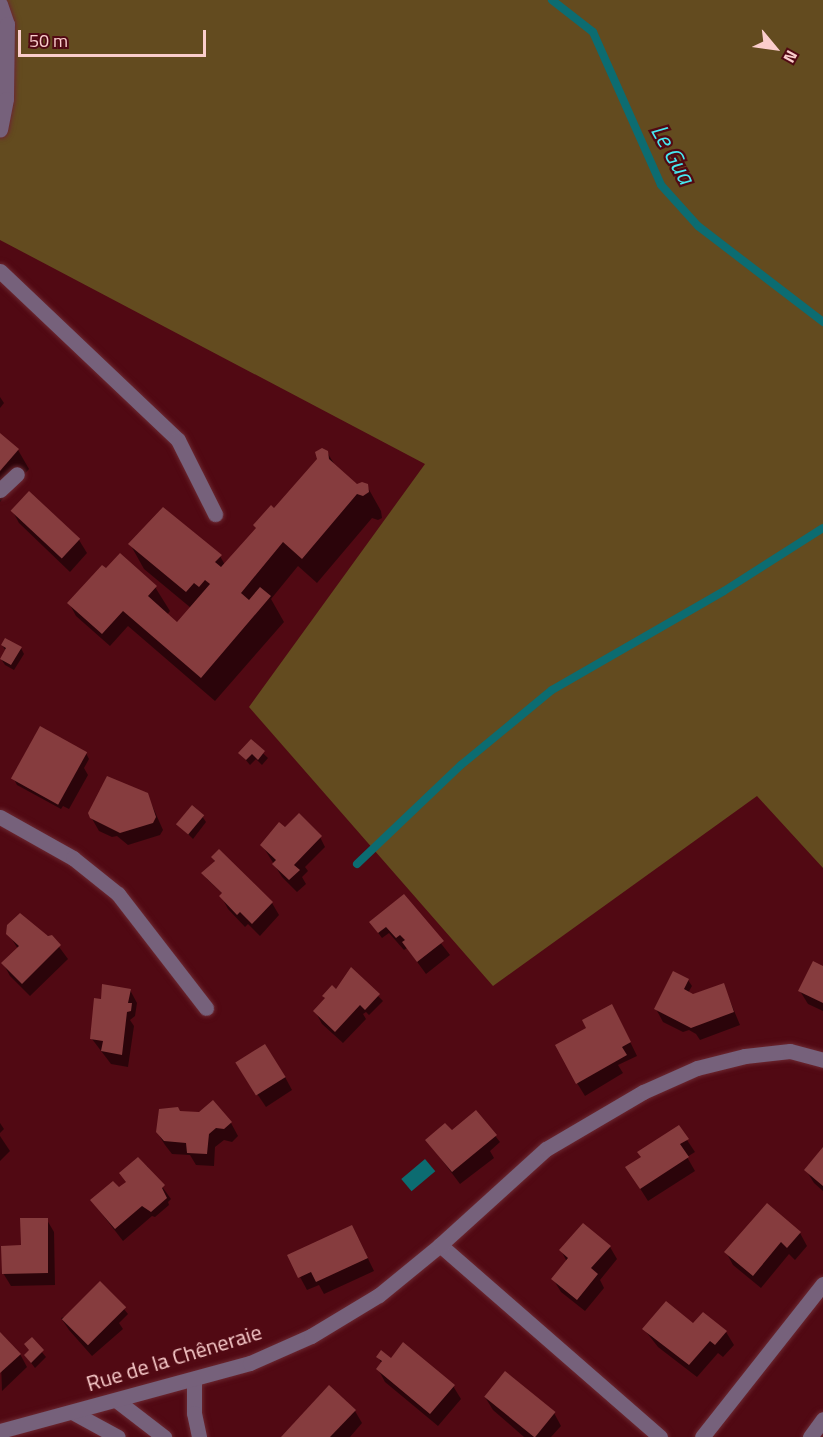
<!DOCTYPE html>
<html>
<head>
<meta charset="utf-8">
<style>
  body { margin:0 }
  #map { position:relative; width:823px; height:1437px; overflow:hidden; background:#510913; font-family:"Titillium Web",sans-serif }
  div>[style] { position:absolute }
  .green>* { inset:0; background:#634b1f }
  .water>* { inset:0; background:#0c6c71; transform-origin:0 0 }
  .shadow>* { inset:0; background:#0007 }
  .stream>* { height:8px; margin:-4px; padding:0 4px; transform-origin:4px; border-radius:4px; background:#0c6c71 }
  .building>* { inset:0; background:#863c3e; transform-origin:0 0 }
  .roads { filter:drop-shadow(0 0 2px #6c2831) drop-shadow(0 0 2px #6c2831) }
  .minor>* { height:15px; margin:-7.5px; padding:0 7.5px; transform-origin:7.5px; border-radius:7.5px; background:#76617b }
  span { translate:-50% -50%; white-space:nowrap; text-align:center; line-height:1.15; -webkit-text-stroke:4.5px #510913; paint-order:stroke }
  .street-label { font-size:22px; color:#facdcc }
  .water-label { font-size:24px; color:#47e8f1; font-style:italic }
  .north { position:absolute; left:745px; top:18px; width:60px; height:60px; -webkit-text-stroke:4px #510913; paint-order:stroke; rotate:119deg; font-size:16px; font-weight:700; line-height:24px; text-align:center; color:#facdcc }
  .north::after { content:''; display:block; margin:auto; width:21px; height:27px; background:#facdcc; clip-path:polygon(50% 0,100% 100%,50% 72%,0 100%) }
  .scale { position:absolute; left:18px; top:30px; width:188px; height:27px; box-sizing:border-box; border:3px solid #facdcc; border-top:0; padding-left:8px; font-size:18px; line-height:21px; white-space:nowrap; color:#facdcc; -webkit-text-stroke:4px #510913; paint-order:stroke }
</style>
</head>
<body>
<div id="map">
  <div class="green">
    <div style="clip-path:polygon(0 0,823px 0,823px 868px,757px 796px,493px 986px,249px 707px,425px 464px,0 240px)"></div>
  </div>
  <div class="water">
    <div style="left:425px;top:1159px;width:16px;height:31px;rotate:50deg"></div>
  </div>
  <div class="shadow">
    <div style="clip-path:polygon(0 397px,4px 403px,0 408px)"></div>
    <div style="clip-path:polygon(0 435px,18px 450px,29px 469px,0 502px)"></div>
    <div style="clip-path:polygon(327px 452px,336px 467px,357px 485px,367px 486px,381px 511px,382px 518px,378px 520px,372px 518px,317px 583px,298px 566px,271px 599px,284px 622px,215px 701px,128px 626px,110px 646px,76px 616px,69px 603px,155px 587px,170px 611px,167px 615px,177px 624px,191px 608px,144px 569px,130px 544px,220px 556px,225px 565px)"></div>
    <div style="clip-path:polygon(29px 494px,79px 540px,87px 553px,70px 572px,19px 523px,12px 510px)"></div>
    <div style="clip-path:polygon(2px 645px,21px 648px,24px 654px,14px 670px,5px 665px,1px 659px,6px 651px)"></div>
    <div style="clip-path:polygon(251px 742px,268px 758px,262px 765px,256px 759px,250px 765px,240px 753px)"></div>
    <div style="clip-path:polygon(86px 753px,89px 759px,84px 768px,88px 775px,69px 809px,63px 806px,61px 809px,17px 785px,14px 779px)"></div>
    <div style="clip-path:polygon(147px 794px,163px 830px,160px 835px,128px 845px,117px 836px,112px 837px,99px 831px,91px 817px)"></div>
    <div style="clip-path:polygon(202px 816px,206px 822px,193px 839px,179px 825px)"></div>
    <div style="clip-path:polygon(285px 830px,320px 837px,325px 847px,305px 867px,308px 871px,302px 877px,306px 884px,297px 892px,282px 877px,262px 845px)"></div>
    <div style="clip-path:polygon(213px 858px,272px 903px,279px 915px,260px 936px,248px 924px,245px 927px,228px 909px,221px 896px,223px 894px,207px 879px,203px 873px,215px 862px)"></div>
    <div style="clip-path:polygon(404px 896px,450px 955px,426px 974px,407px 948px,404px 950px,389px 933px,382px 938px,371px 923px)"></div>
    <div style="clip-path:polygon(8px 933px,51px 936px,68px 959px,30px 996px,10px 976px,3px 963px,18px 949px)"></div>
    <div style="clip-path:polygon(823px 967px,823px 1011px,808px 1004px,800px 991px)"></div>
    <div style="clip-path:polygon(351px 969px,383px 1001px,369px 1015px,366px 1012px,363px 1014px,366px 1019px,343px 1043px,322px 1024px,315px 1011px,326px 1000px,324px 996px,337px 991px)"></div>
    <div style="clip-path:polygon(688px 980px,692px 986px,688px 993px,692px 995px,723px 984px,740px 1025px,700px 1040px,696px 1034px,689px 1030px,683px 1032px,663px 1022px,656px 1009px)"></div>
    <div style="clip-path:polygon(130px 990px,137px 1003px,135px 1016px,130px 1020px,134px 1026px,128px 1067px,111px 1064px,92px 1039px,102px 1000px)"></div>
    <div style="clip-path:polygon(619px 1019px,637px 1056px,618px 1065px,623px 1073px,585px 1096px,577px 1083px)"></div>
    <div style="clip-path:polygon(245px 1076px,285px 1077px,292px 1090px,266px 1107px)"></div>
    <div style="clip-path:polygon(476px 1112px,500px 1142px,490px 1151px,494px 1158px,460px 1184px,427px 1140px,452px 1132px)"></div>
    <div style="clip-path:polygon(180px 1113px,231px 1123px,238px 1136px,232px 1142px,224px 1140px,215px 1147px,214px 1166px,196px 1165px,190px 1155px,172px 1154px,165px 1145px,157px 1132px)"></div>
    <div style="clip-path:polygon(0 1123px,4px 1129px,0 1133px)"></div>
    <div style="clip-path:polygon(0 1136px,10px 1151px,0 1161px)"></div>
    <div style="clip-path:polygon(687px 1140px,695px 1152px,687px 1157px,695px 1171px,648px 1201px,627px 1168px)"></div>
    <div style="clip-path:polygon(823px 1149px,823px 1191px,814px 1183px,806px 1170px)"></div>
    <div style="clip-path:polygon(147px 1166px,171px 1199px,168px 1202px,169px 1205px,155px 1217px,152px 1216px,123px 1241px,92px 1201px,119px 1189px)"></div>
    <div style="clip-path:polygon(47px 1220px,54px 1232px,55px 1285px,11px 1286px,3px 1273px)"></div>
    <div style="clip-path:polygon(800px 1233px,807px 1246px,795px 1260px,789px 1254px,761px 1288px,733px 1265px,726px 1252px)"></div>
    <div style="clip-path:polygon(359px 1240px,374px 1271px,324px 1294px,319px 1285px,307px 1290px,300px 1277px)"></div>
    <div style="clip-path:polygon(610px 1247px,617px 1259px,600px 1280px,604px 1288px,585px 1311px,561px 1292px,553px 1279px,567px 1262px,561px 1250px)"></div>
    <div style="clip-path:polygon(119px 1303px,128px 1314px,119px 1323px,123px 1329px,92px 1356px,69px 1330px,61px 1318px)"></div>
    <div style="clip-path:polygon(694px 1325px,726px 1332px,734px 1345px,723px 1357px,718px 1353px,697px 1377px,658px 1347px,644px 1329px)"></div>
    <div style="clip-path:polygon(0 1334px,20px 1354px,27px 1367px,2px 1391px)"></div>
    <div style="clip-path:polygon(31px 1339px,46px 1357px,35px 1368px,25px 1355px,30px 1351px,26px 1344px)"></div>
    <div style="clip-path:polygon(378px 1357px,453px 1386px,461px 1399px,438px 1426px,385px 1382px,378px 1369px,382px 1364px)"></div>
    <div style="clip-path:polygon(485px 1397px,554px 1413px,561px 1426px,551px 1437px,524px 1437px,493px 1410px)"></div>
    <div style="clip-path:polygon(355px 1411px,362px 1423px,350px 1437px,283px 1437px)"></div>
  </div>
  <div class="stream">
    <div style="left:552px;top:0;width:52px;rotate:38deg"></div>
    <div style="left:593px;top:32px;width:167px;rotate:66deg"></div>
    <div style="left:661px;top:185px;width:55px;rotate:47.9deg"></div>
    <div style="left:698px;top:226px;width:158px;rotate:37.5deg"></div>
    <div style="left:357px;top:864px;width:144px;rotate:-43.6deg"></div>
    <div style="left:461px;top:765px;width:118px;rotate:-39.5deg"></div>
    <div style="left:552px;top:690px;width:198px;rotate:-29.9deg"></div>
    <div style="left:724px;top:591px;width:117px;rotate:-32.5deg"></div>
  </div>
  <div class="building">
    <div style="clip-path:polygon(0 433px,19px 449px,0 471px)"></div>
    <div style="clip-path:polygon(322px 448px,328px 451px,329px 459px,357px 484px,362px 482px,368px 484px,369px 492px,363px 496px,357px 494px,302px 559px,283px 542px,241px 593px,249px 600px,260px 587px,271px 596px,201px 678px,123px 611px,102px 634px,67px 603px,102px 565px,106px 568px,120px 553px,157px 586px,148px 596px,177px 622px,210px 584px,205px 580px,199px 587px,194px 583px,186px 592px,128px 544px,163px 507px,222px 555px,215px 562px,221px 567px,256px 528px,253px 525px,271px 505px,274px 508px,317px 459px,315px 452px)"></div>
    <div style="left:29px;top:491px;width:70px;height:27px;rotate:43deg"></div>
    <div style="clip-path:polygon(5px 638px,22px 647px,11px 665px,0 659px,6px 648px,1px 645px)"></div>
    <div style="left:40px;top:726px;width:54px;height:60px;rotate:29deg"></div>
    <div style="clip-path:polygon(251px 739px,265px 751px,258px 760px,252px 754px,246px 760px,238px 753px)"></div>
    <div style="clip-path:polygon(107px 776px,148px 793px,156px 817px,153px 823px,120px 833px,90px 818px,88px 813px)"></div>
    <div style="left:192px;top:805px;width:16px;height:25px;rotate:40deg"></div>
    <div style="clip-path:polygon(299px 813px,322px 836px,294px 865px,300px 870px,289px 880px,272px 864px,276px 860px,260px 845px,279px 822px,285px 827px)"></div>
    <div style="clip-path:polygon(219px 849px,273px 902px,252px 924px,240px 912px,237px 915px,219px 896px,222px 893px,201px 873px,215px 861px,211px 857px)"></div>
    <div style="clip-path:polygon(404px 894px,444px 941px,417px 962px,402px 942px,405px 940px,400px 935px,396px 938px,386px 927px,378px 933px,369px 922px)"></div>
    <div style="clip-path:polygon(20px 913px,48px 936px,52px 935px,61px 945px,22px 984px,1px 963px,19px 946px,6px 934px,7px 925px)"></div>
    <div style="clip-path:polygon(813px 961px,823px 966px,823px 1003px,798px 991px)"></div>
    <div style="clip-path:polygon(351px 967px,380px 994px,365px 1010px,360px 1005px,335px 1032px,313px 1011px,325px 998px,322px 996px,332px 985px,336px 989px)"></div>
    <div style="clip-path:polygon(673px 971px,689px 979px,684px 989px,693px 994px,724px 983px,734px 1012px,691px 1028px,654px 1009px)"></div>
    <div style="clip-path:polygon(102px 984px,131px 989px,128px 1003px,132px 1003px,131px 1011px,127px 1012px,122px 1055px,101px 1051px,103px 1041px,90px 1039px,94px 998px,101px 999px)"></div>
    <div style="clip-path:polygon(612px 1004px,631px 1042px,622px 1047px,627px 1055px,576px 1084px,555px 1045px,586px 1028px,582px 1020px)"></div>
    <div style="left:265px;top:1044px;width:39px;height:35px;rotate:58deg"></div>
    <div style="clip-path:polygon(213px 1100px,232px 1122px,224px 1129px,216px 1128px,209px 1134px,207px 1154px,187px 1153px,186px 1143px,164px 1141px,156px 1132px,159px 1109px,178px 1107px,180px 1111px,199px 1112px)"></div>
    <div style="clip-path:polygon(476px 1110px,497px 1135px,452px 1172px,425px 1140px,445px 1123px,452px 1130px)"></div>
    <div style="clip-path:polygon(679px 1125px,689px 1139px,680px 1144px,689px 1157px,640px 1189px,625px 1167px,641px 1157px,637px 1152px)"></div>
    <div style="clip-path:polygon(823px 1147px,823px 1186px,804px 1170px)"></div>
    <div style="clip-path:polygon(138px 1157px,165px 1185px,162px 1188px,167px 1198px,151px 1212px,142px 1206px,115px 1229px,90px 1200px,113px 1181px,119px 1187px,126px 1182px,119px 1173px)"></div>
    <div style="clip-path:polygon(767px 1203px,801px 1232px,787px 1248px,781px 1242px,753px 1276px,724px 1252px)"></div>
    <div style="clip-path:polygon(20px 1218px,48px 1218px,48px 1273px,2px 1274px,1px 1246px,21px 1245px)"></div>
    <div style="clip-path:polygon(583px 1223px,611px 1246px,591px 1268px,598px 1274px,577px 1300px,551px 1279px,568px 1258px,559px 1250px)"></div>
    <div style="clip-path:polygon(352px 1225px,368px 1258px,316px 1282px,311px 1272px,298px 1278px,287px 1255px)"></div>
    <div style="left:100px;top:1281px;width:37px;height:54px;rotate:45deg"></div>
    <div style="clip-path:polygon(666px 1301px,693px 1323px,703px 1312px,727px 1331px,715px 1345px,710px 1341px,689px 1365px,642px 1329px)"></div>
    <div style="clip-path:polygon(0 1332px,21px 1354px,0 1373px)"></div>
    <div style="clip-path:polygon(32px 1337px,44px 1350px,31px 1363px,24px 1355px,29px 1350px,24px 1344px)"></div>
    <div style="clip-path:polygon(403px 1342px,455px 1385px,430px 1414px,376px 1369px,382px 1361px,376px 1357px,381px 1350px,391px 1358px)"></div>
    <div style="left:505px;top:1371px;width:65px;height:33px;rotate:39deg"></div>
    <div style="clip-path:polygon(329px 1385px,356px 1410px,330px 1437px,281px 1437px)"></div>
  </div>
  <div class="roads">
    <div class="minor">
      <div style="left:0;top:4px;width:21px;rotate:71deg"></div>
      <div style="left:7px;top:24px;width:75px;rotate:90.8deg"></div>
      <div style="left:6px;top:99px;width:31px;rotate:101deg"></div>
      <div style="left:0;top:271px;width:245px;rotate:43.5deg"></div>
      <div style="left:178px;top:440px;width:83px;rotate:63.4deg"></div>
      <div style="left:0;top:490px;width:23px;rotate:-43deg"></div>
      <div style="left:0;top:817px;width:84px;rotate:29.3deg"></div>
      <div style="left:73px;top:858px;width:58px;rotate:38.7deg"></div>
      <div style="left:118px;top:894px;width:144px;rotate:52.3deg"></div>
      <div style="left:440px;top:1245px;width:292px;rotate:41.1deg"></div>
      <div style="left:194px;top:1380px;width:33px;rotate:90deg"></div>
      <div style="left:194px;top:1413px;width:25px;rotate:78deg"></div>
      <div style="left:116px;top:1400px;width:61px;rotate:37.6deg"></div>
      <div style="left:72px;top:1412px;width:52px;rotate:28.5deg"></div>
      <div style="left:0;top:1431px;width:259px;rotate:-15.2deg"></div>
      <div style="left:250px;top:1363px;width:67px;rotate:-23.9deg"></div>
      <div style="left:311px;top:1336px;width:79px;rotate:-31.1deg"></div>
      <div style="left:379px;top:1295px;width:79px;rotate:-39.3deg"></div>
      <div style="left:440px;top:1245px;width:143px;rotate:-42.2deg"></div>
      <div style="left:546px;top:1149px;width:113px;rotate:-30.4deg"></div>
      <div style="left:643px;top:1092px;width:59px;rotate:-24deg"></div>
      <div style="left:697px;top:1068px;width:49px;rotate:-14deg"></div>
      <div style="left:745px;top:1056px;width:45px;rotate:-6.3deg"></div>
      <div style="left:790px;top:1051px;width:34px;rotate:15deg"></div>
      <div style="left:702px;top:1437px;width:195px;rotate:-51.7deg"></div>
      <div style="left:810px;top:1437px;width:22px;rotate:-54deg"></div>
    </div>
  </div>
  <div class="street-label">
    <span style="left:174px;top:1358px;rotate:-17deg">Rue de la Chêneraie</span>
  </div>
  <div class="water-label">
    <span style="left:673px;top:154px;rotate:61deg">Le Gua</span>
  </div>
  <div class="north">N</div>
  <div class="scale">50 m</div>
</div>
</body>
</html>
